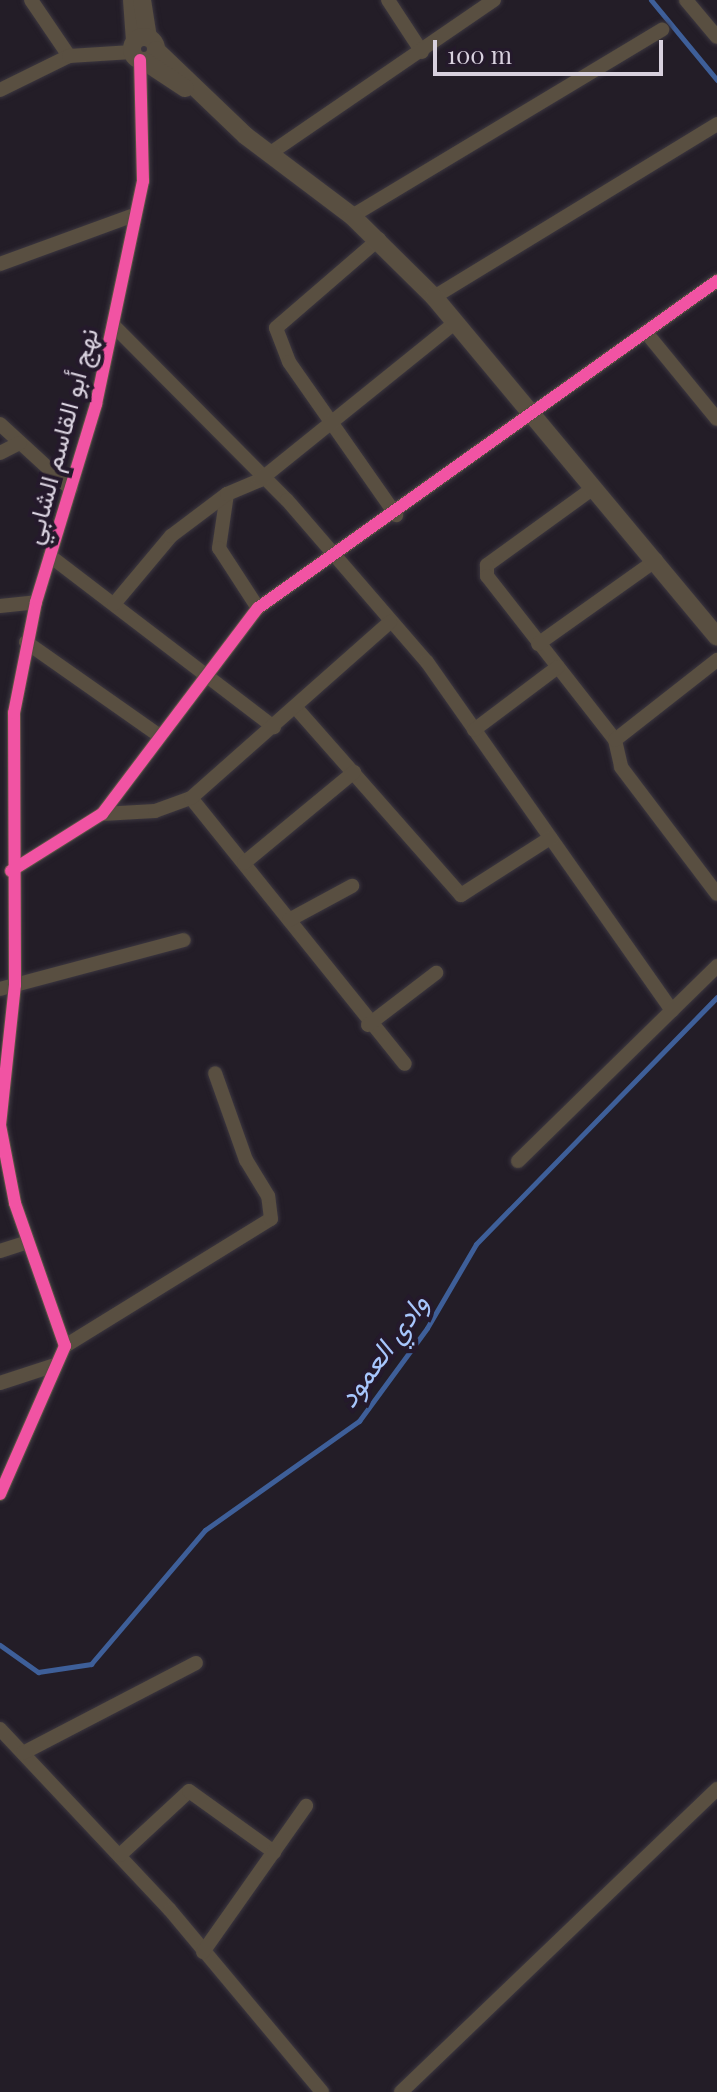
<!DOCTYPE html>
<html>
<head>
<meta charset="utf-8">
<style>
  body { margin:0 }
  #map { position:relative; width:717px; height:2092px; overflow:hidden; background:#231d27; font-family:"Playfair Display",Vazirmatn,serif }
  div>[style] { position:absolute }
  .stream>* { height:5px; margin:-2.5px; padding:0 2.5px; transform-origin:2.5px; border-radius:2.5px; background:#3e5f99 }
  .roads { filter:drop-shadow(0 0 2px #3c3740) drop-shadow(0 0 2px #3c3740) }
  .minor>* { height:14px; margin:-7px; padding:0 7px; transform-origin:7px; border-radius:7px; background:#594f41 }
  .tertiary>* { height:18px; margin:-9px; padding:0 9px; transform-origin:9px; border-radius:9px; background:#594f41 }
  .tertiary>.ring { margin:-9px; padding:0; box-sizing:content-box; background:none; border:18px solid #594f41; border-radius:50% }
  .cycleway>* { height:12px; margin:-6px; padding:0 6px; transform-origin:6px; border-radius:6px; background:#f153a3 }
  span { translate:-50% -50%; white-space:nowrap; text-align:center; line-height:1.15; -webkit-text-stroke:8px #24192b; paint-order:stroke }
  .street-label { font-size:26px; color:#d8d1de }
  .water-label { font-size:28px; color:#a7c6fc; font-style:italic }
  .scale { position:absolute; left:433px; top:40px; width:230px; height:36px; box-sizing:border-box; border:4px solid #d8d1de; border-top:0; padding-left:10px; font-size:24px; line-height:28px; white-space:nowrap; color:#d8d1de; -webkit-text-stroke:6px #24192b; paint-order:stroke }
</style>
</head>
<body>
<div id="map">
  <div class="stream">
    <div style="left:651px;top:0;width:104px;rotate:50.5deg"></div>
    <div style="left:0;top:1645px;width:47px;rotate:35.4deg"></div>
    <div style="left:38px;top:1672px;width:54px;rotate:-8.6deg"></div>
    <div style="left:91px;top:1664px;width:176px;rotate:-49.6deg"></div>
    <div style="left:205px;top:1530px;width:189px;rotate:-35.3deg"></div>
    <div style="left:359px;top:1421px;width:115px;rotate:-53.8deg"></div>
    <div style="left:427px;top:1328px;width:97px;rotate:-59.7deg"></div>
    <div style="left:476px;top:1244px;width:345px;rotate:-45.7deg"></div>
  </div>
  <div class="roads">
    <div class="minor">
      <div style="left:31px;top:0;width:68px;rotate:55.8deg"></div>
      <div style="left:388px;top:0;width:62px;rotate:56.8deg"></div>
      <div style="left:686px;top:0;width:48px;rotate:50deg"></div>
      <div style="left:0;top:90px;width:77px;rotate:-26.2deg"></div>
      <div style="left:69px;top:56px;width:63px;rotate:-3.6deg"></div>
      <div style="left:272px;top:152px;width:269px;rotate:-34.4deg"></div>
      <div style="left:352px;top:216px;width:362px;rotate:-31deg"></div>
      <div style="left:379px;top:239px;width:136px;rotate:139.2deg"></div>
      <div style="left:276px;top:328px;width:36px;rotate:69deg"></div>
      <div style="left:289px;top:362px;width:187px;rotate:55deg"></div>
      <div style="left:0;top:264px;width:143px;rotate:-20.1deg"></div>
      <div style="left:434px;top:297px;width:332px;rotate:-31.4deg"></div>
      <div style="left:114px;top:326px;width:245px;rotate:45.2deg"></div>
      <div style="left:287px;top:500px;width:214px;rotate:49.2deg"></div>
      <div style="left:427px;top:662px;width:426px;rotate:54.9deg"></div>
      <div style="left:649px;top:336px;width:107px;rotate:50.7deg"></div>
      <div style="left:0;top:424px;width:96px;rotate:42.5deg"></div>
      <div style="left:0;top:453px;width:22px;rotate:-27deg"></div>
      <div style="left:592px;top:489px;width:130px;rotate:144.1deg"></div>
      <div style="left:487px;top:565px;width:11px;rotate:90deg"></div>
      <div style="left:487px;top:576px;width:208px;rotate:52deg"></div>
      <div style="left:615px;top:740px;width:28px;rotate:77deg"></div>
      <div style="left:621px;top:767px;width:159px;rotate:52.9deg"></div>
      <div style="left:227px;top:494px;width:55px;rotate:98.4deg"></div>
      <div style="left:219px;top:548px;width:72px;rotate:57deg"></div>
      <div style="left:50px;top:556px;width:282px;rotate:37.4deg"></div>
      <div style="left:114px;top:604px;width:89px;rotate:-50deg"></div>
      <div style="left:171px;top:536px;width:70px;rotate:-36.9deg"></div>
      <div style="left:227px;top:494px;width:36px;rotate:-23deg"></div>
      <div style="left:260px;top:480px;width:252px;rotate:-38.9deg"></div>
      <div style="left:0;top:606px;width:36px;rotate:-6deg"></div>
      <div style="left:26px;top:642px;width:160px;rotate:35.1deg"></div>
      <div style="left:538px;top:644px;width:145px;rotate:-35.4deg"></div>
      <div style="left:297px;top:709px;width:248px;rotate:48.6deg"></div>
      <div style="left:461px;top:895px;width:106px;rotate:-32.6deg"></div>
      <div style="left:474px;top:730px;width:105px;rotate:-36.9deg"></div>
      <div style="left:615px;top:740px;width:130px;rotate:-38.1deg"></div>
      <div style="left:191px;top:798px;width:341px;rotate:51.2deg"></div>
      <div style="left:102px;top:814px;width:53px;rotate:-3.2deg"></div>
      <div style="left:155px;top:811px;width:38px;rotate:-20deg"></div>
      <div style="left:191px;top:798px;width:266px;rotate:-41.5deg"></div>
      <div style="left:244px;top:863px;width:143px;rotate:-39.6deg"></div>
      <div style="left:11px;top:871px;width:107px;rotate:-32.1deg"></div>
      <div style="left:102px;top:814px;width:258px;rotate:-52.9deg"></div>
      <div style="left:258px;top:608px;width:564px;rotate:-35.47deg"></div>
      <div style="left:289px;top:920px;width:72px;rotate:-28.4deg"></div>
      <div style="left:0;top:989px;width:190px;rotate:-14.9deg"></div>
      <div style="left:368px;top:1025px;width:86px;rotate:-37.4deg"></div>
      <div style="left:518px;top:1161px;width:279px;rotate:-44.4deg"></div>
      <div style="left:0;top:1251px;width:29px;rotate:-18deg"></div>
      <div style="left:65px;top:1346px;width:242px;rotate:-31.7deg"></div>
      <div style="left:271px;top:1219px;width:23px;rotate:-97deg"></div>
      <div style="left:268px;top:1196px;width:42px;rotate:-121.4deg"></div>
      <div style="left:246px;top:1160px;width:92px;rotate:-109.6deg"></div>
      <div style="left:0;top:1383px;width:58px;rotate:-18.1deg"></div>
      <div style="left:0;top:1494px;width:162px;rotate:-66.3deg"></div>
      <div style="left:65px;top:1346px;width:151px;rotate:-109.3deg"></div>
      <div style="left:15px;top:1203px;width:79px;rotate:-100.9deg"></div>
      <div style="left:0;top:1125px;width:141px;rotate:-83.9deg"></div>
      <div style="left:15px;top:985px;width:272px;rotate:-90.2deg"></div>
      <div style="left:14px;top:713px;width:113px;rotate:-78.8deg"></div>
      <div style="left:36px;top:602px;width:207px;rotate:-73.1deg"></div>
      <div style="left:96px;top:404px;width:228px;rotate:-78.1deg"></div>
      <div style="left:143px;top:181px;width:121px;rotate:-91.4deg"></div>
      <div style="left:0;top:1729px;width:248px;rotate:46.8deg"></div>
      <div style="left:170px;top:1910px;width:237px;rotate:50.1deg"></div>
      <div style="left:23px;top:1753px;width:195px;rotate:-27.5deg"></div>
      <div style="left:120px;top:1855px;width:94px;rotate:-42.8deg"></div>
      <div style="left:189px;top:1791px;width:105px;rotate:35.7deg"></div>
      <div style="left:203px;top:1952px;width:179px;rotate:-54.8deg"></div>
      <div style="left:401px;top:2092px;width:438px;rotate:-43.8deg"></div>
    </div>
    <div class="tertiary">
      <div style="left:132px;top:0;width:41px;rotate:85.8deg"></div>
      <div style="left:142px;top:0;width:38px;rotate:81deg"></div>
      <div class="ring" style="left:132px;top:37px;width:6px;height:6px"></div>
      <div style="left:156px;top:50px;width:124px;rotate:43.7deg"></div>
      <div style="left:246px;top:136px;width:133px;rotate:37deg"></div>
      <div style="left:352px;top:216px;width:115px;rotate:44.6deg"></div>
      <div style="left:434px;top:297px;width:442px;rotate:50.2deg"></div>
      <div style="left:144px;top:61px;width:49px;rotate:33.4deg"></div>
    </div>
  </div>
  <div class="cycleway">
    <div style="left:11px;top:871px;width:107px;rotate:-32.1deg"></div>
    <div style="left:102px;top:814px;width:258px;rotate:-52.9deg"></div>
    <div style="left:258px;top:608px;width:564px;rotate:-35.47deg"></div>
    <div style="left:0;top:1494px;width:162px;rotate:-66.3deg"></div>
    <div style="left:65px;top:1346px;width:151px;rotate:-109.3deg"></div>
    <div style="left:15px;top:1203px;width:79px;rotate:-100.9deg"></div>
    <div style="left:0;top:1125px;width:141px;rotate:-83.9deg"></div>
    <div style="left:15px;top:985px;width:272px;rotate:-90.2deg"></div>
    <div style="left:14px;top:713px;width:113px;rotate:-78.8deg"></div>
    <div style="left:36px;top:602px;width:207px;rotate:-73.1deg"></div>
    <div style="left:96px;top:404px;width:228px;rotate:-78.1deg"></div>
    <div style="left:143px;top:181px;width:121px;rotate:-91.4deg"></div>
  </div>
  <div class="street-label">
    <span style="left:60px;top:436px;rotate:-75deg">نهج أبو القاسم الشابي</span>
  </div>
  <div class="water-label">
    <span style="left:382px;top:1350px;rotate:-54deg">وادي العمود</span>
  </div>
  <div class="scale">100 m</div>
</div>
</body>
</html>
